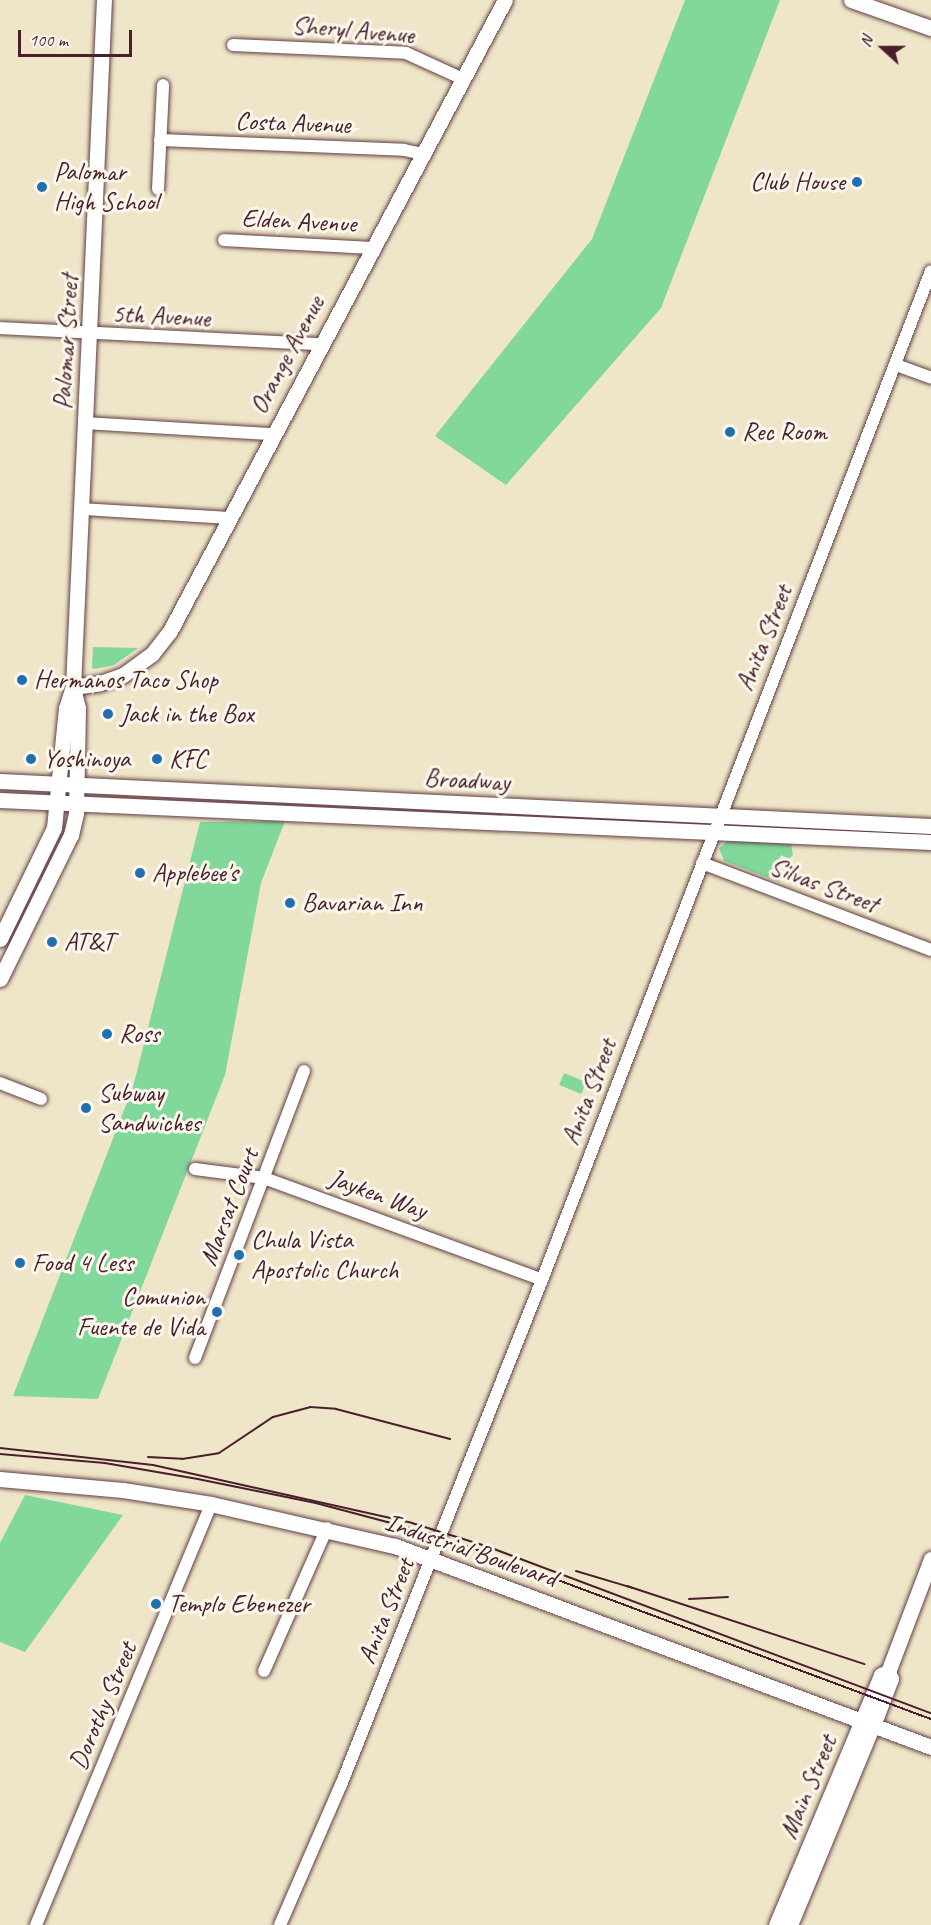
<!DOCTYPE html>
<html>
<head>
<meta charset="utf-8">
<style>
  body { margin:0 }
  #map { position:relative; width:931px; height:1925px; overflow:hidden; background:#efe6c9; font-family:Caveat,sans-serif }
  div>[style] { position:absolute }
  .green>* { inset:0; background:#82d79b; transform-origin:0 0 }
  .roads { filter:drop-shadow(0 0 2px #633d43) drop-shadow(0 0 2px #633d43) }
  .minor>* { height:12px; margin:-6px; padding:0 6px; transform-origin:6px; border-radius:6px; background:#fff }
  .major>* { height:15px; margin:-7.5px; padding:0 7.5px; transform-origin:7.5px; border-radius:7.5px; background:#fff }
  .tram>* { height:1.5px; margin:-0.75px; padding:0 0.75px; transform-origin:0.75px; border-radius:0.75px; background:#4a1f2b }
  .rail>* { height:2px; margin:-1px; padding:0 1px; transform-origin:1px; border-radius:1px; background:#4a1f2b }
  .dots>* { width:16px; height:16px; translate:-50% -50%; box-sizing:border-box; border:3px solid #fbf7ec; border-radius:50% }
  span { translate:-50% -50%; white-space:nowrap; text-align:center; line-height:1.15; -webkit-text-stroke:6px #fbf7ec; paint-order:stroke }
  .street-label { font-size:26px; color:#4a1f2b }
  .poi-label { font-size:26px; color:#4a1f2b }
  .left { translate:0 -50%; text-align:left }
  .right { translate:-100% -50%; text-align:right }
  .north { position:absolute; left:853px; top:18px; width:60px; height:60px; -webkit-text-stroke:4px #fbf7ec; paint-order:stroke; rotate:291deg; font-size:16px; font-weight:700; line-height:24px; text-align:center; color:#4a1f2b }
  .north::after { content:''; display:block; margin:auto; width:21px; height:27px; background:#4a1f2b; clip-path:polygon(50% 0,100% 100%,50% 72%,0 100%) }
  .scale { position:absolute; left:18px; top:30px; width:114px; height:27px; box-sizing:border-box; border:3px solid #4a1f2b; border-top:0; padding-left:8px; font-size:18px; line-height:21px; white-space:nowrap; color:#4a1f2b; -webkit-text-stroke:4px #fbf7ec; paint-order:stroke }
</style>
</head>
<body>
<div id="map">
  <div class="green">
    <div style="clip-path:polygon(685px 0,780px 0,661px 308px,506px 485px,435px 436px,592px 239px)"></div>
    <div style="clip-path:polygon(93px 647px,138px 648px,114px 665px,95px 669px,92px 668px)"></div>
    <div style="clip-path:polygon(285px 821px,261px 883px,225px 1075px,98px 1399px,13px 1396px,133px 1087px,200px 822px)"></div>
    <div style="clip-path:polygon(729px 840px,791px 843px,793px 855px,789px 859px,781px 855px,774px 874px,780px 876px,779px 882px,724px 861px,719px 848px)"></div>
    <div style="left:564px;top:1073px;width:24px;height:13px;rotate:22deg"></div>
    <div style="clip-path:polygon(25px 1495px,123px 1515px,25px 1652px,0 1642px,0 1543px)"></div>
  </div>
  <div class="roads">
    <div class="minor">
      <div style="left:233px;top:45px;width:173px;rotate:2.6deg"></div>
      <div style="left:406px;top:53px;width:63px;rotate:24.5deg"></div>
      <div style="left:160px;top:140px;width:244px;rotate:2.3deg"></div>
      <div style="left:404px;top:150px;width:19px;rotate:12deg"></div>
      <div style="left:158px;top:189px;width:104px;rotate:-87.2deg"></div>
      <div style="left:224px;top:240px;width:147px;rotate:3.1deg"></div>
      <div style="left:0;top:328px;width:320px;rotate:2.9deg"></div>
      <div style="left:896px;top:365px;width:37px;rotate:20deg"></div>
      <div style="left:86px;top:423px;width:186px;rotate:3.4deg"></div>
      <div style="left:82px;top:509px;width:146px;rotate:3.5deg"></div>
      <div style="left:702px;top:863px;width:245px;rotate:20.8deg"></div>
      <div style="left:0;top:1083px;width:44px;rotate:21.3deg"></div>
      <div style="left:195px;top:1169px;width:70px;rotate:7.4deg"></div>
      <div style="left:264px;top:1178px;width:296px;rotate:20.1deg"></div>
      <div style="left:195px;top:1358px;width:307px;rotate:-69.2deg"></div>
      <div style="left:264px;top:1671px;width:156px;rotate:-66.2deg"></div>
      <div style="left:36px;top:1925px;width:456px;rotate:-67.4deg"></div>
      <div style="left:280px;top:1925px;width:153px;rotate:-66.5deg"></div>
      <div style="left:341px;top:1785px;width:544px;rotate:-68.3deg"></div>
      <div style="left:542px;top:1280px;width:1081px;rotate:-68.92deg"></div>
    </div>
    <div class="major">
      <div style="left:851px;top:0;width:85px;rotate:19.3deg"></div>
      <div style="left:73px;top:687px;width:27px;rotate:-8deg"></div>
      <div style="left:100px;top:683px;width:24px;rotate:-19deg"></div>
      <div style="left:123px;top:675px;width:36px;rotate:-36deg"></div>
      <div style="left:152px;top:654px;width:29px;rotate:-52deg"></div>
      <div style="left:170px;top:631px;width:714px;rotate:-62.04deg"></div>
      <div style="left:0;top:781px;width:932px;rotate:2.77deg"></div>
      <div style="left:0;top:800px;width:932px;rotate:2.58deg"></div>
      <div style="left:0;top:939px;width:123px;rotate:-64.1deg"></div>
      <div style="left:54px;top:828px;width:121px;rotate:-84.3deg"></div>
      <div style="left:66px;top:708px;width:22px;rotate:-72deg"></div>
      <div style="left:73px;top:687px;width:688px;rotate:-87.42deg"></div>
      <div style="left:0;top:979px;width:161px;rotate:-63.8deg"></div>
      <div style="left:71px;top:835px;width:23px;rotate:-77deg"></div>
      <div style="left:76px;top:813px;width:105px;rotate:-88.9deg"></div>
      <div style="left:78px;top:708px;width:21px;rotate:-104deg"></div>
      <div style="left:0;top:1479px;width:123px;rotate:5.1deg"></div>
      <div style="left:123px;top:1490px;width:89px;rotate:9deg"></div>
      <div style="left:211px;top:1504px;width:189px;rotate:12.9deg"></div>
      <div style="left:395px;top:1546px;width:572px;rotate:20.56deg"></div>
      <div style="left:776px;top:1925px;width:271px;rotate:-67.2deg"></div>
      <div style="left:881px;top:1675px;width:8px;rotate:-23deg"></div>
      <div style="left:790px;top:1925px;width:227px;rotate:-67.5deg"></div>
      <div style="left:877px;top:1715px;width:39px;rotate:-69deg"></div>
      <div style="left:891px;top:1679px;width:8px;rotate:-113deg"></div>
      <div style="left:888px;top:1672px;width:121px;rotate:-69.2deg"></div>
    </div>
  </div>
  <div class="tram">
    <div style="left:0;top:1454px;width:105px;rotate:4.9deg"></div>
    <div style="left:105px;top:1463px;width:94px;rotate:9.8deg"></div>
    <div style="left:198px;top:1479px;width:120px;rotate:11.5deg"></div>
    <div style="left:316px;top:1503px;width:128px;rotate:14.9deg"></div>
    <div style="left:440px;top:1536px;width:524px;rotate:20.44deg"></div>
  </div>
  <div class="rail">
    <div style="left:0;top:1448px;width:154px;rotate:6.3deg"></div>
    <div style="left:153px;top:1465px;width:265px;rotate:12.6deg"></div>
    <div style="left:412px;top:1523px;width:77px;rotate:17.3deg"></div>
    <div style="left:486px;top:1546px;width:475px;rotate:20.6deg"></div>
    <div style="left:148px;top:1457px;width:34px;rotate:3deg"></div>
    <div style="left:182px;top:1459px;width:37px;rotate:-9deg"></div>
    <div style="left:219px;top:1453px;width:65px;rotate:-33.7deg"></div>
    <div style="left:273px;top:1417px;width:38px;rotate:-15deg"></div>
    <div style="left:310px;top:1407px;width:26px;rotate:4deg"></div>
    <div style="left:336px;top:1409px;width:118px;rotate:14.7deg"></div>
    <div style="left:576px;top:1571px;width:59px;rotate:16.6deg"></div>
    <div style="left:627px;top:1586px;width:250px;rotate:18.2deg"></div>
    <div style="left:689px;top:1599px;width:39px;rotate:-3deg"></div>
  </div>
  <div class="dots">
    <div style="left:857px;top:182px;background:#1f6fb2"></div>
    <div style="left:42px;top:187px;background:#1f6fb2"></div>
    <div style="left:730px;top:432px;background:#1f6fb2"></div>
    <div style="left:22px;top:680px;background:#1f6fb2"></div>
    <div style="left:108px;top:714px;background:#1f6fb2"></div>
    <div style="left:31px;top:759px;background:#1f6fb2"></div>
    <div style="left:157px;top:759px;background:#1f6fb2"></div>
    <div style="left:140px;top:873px;background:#1f6fb2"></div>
    <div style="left:290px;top:903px;background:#1f6fb2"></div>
    <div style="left:52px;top:942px;background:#1f6fb2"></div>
    <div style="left:107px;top:1034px;background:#1f6fb2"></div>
    <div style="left:86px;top:1108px;background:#1f6fb2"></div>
    <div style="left:239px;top:1255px;background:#1f6fb2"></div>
    <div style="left:20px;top:1263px;background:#1f6fb2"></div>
    <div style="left:217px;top:1312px;background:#1f6fb2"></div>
    <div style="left:156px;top:1604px;background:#1f6fb2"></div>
  </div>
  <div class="street-label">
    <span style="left:353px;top:30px;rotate:5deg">Sheryl Avenue</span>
    <span style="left:293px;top:123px;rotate:2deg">Costa Avenue</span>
    <span style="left:299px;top:221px;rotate:3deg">Elden Avenue</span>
    <span style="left:161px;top:316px;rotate:3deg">5th Avenue</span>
    <span style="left:66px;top:342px;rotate:-87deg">Palomar Street</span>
    <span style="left:287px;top:355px;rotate:-62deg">Orange Avenue</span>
    <span style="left:764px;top:638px;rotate:-68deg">Anita Street</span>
    <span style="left:467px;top:780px;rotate:3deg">Broadway</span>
    <span style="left:824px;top:885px;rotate:21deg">Silvas Street</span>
    <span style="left:589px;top:1092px;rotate:-69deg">Anita Street</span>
    <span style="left:378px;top:1194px;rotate:20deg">Jayken Way</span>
    <span style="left:229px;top:1207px;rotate:-69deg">Marsat Court</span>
    <span style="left:471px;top:1550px;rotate:19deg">Industrial Boulevard</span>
    <span style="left:386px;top:1611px;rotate:-68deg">Anita Street</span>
    <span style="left:103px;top:1706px;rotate:-67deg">Dorothy Street</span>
    <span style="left:808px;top:1787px;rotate:-67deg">Main Street</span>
  </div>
  <div class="poi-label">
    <span class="left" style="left:54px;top:187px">Palomar<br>High School</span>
    <span class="right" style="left:845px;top:182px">Club House</span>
    <span class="left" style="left:742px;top:432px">Rec Room</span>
    <span class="left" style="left:34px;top:680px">Hermanos Taco Shop</span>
    <span class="left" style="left:120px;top:714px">Jack in the Box</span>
    <span class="left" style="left:43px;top:759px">Yoshinoya</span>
    <span class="left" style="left:169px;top:759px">KFC</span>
    <span class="left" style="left:152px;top:873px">Applebee's</span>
    <span class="left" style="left:302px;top:903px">Bavarian Inn</span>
    <span class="left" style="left:64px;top:942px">AT&amp;T</span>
    <span class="left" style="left:119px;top:1034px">Ross</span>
    <span class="left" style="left:98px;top:1108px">Subway<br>Sandwiches</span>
    <span class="left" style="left:251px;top:1255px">Chula Vista<br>Apostolic Church</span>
    <span class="left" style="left:32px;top:1263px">Food 4 Less</span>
    <span class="right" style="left:205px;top:1312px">Comunion<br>Fuente de Vida</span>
    <span class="left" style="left:168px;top:1604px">Templo Ebenezer</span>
  </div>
  <div class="north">N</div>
  <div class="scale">100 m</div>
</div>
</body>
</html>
